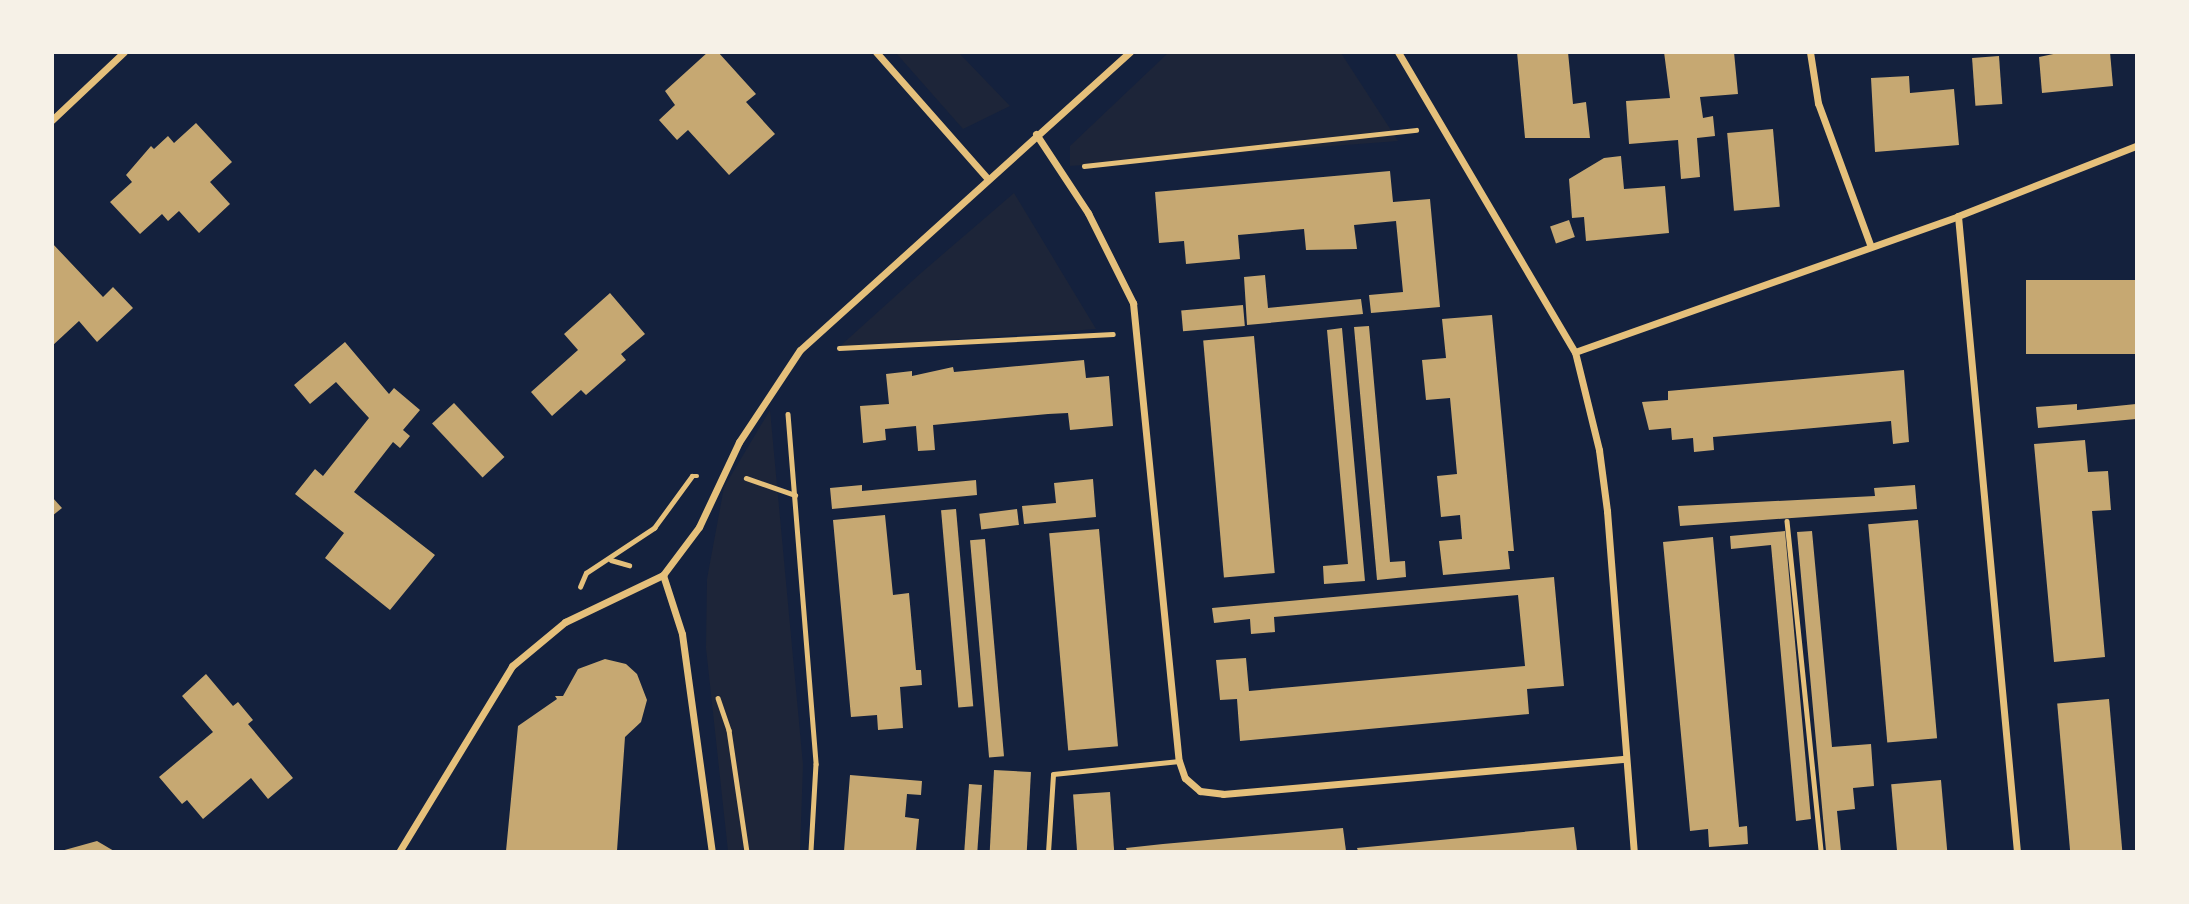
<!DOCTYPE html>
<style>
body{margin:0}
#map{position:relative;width:2189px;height:904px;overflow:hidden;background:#14213d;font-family:"Zilla Slab",serif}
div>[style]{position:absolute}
.green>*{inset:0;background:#1d2539}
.building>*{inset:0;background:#c6a872;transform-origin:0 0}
.path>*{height:4.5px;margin:-2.25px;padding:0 2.25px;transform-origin:2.25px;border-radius:2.25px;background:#e5c07b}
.service>*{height:5px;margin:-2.5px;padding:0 2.5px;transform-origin:2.5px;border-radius:2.5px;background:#e5c07b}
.minor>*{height:7px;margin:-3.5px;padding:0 3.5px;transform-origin:3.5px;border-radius:3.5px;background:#e5c07b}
span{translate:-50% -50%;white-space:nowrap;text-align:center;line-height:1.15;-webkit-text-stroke:6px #f6f1e7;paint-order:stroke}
.frame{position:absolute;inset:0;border:54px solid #f6f1e7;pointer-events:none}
</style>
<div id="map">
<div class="green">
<i style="clip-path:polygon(896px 53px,959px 53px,1010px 106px,963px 129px)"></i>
<i style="clip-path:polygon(1168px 53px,1341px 53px,1398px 141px,1070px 166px,1070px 146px)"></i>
<i style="clip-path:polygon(1014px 193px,1096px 329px,838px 348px,921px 273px)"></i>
<i style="clip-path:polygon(770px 410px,803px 765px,800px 851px,728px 851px,706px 648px,707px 579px,724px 487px)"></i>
</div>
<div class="building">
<i style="clip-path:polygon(708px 52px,718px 52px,756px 94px,746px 102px,775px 134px,729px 175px,688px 130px,677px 140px,659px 120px,675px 105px,665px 91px)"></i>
<i style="clip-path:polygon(1517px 52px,1568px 52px,1573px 104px,1586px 102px,1590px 138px,1525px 138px)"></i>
<i style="clip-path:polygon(1664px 52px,1734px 52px,1738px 94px,1700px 97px,1703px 118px,1713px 116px,1715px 136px,1697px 138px,1700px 177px,1681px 179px,1678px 140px,1629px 144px,1626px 101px,1670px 98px)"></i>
<i style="clip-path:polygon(2063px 52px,2110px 52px,2113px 86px,2042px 93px,2039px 57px)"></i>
<i style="left:1999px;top:56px;width:48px;height:27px;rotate:86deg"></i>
<i style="clip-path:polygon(1909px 76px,1910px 93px,1954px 89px,1959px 145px,1875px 152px,1871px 78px)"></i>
<i style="clip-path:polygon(196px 123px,232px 162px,210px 182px,230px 204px,199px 233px,179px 211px,168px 221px,162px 214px,140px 234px,110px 202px,132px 182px,126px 175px,151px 146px,154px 149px,168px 136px,174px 143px)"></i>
<i style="left:1773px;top:129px;width:78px;height:46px;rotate:85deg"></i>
<i style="clip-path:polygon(1621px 156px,1624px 189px,1665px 186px,1669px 233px,1586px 241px,1584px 217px,1572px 218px,1569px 179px,1604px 158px)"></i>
<i style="clip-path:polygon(1390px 171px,1393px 202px,1430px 199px,1440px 307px,1371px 313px,1369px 295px,1403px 292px,1396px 221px,1354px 225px,1357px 249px,1306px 250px,1304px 229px,1238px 235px,1240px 259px,1186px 264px,1184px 241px,1159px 243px,1155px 192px)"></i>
<i style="left:1569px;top:220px;width:18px;height:20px;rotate:71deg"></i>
<i style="clip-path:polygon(52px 243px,103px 297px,113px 287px,133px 308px,97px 342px,79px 321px,52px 346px)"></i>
<i style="clip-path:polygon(1265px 275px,1268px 308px,1361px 299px,1363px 314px,1247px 325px,1244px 277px)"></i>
<i style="left:2136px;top:280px;width:74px;height:110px;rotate:90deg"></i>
<i style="clip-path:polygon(610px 293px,645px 334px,621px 354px,626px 360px,586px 395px,581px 390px,552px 416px,531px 392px,578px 350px,564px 334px)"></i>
<i style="left:1243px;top:305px;width:21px;height:62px;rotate:85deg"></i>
<i style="clip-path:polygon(1492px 315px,1514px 551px,1508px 551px,1510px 569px,1443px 575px,1439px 541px,1462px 539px,1460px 515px,1441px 517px,1437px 476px,1457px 474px,1450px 398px,1426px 400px,1422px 360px,1446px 358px,1442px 319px)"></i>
<i style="clip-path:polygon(1369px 326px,1390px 562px,1405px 561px,1406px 577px,1377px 580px,1354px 327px)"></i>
<i style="clip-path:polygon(1342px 328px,1365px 581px,1324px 584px,1323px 566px,1348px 564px,1327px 330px)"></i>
<i style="left:1254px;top:336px;width:238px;height:51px;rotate:85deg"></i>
<i style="clip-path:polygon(345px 342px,389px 394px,394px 388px,420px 410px,403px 430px,410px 436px,400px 448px,393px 442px,354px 492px,435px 555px,390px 610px,325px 558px,344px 533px,295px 494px,315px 469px,323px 476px,369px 418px,336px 382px,310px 404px,294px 385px)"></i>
<i style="clip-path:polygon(1084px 360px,1086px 378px,1109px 376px,1113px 426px,1070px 430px,1068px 413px,1048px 414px,933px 425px,935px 450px,918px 451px,916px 426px,885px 429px,886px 440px,863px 443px,860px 406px,889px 404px,886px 374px,912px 371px,912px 376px,953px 367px,954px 372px)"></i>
<i style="clip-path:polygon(1904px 370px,1909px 442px,1893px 444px,1891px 421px,1713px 437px,1714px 450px,1694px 452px,1693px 438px,1672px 440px,1671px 428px,1649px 430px,1642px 402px,1668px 400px,1668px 391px)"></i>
<i style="left:454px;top:403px;width:74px;height:30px;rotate:47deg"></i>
<i style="clip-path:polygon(2077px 404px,2077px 410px,2136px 404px,2136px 419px,2038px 428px,2036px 407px)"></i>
<i style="clip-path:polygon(2085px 440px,2088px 472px,2108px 471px,2111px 510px,2092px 511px,2105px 657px,2054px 662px,2034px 444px)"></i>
<i style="clip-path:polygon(1093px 479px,1096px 517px,1024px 524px,1022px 506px,1056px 503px,1054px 483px)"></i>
<i style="clip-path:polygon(976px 480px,977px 495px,832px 509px,830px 488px,862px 485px,862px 491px)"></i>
<i style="clip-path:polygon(1915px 485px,1917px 509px,1680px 526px,1678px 506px,1875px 496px,1874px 488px)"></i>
<i style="clip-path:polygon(52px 497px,62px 508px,52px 516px)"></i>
<i style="left:956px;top:509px;width:198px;height:15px;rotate:85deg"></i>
<i style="left:1017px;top:509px;width:16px;height:38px;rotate:83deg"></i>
<i style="clip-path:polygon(885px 515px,893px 595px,909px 593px,916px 670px,921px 670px,922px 685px,900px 687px,903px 728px,878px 730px,877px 715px,851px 717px,833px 520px)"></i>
<i style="left:1918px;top:520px;width:219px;height:50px;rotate:85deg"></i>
<i style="left:1099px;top:529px;width:218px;height:50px;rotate:85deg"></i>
<i style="clip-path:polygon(1785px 531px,1811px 819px,1796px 821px,1771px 545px,1731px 549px,1730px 536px)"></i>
<i style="clip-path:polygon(1812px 531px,1832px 747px,1871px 744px,1874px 786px,1853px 788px,1855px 809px,1837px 811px,1841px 851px,1826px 851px,1810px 676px,1797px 532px)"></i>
<i style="clip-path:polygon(1713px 537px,1739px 827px,1747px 826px,1748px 844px,1709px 847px,1708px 829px,1690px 831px,1663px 542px)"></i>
<i style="left:985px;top:539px;width:218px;height:15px;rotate:85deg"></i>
<i style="clip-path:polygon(1554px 577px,1564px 686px,1527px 689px,1529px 714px,1240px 741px,1237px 699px,1220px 700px,1216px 660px,1246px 658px,1249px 691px,1525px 666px,1518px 595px,1274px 617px,1275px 632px,1251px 634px,1250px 619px,1214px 623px,1212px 608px)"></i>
<i style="clip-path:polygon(605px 659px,626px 664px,637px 674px,647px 700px,641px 722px,625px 737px,617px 851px,506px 851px,518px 726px,557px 699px,555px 696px,563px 696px,578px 669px)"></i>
<i style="clip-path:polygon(206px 674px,233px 706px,238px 702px,253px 720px,248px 724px,293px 778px,268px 799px,251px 778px,203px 819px,187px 800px,182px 804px,159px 777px,213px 732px,182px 696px)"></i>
<i style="left:2109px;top:699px;width:153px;height:52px;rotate:85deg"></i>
<i style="left:994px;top:770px;width:37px;height:81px;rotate:3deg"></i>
<i style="clip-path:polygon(850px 775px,922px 781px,921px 795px,907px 794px,905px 817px,919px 819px,916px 851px,844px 851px)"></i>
<i style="left:1941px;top:780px;width:71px;height:50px;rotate:85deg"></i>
<i style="left:969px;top:784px;width:13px;height:67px;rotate:4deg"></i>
<i style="left:1110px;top:792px;width:59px;height:37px;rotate:86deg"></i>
<i style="clip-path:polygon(1574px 827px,1577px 851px,1358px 851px,1357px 848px)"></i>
<i style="clip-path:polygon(1343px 828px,1346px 851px,1127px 851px,1126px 848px,1163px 844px)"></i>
<i style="clip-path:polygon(97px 841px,114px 851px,61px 851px)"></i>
</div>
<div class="path">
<i style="left:1084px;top:166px;width:334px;rotate:-6.2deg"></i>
<i style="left:839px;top:348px;width:274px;rotate:-2.9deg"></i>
<i style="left:788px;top:414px;width:351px;rotate:85.4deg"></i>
<i style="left:816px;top:764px;width:88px;rotate:93.3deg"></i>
<i style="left:746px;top:478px;width:52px;rotate:19.1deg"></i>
<i style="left:1787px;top:521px;width:333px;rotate:84.1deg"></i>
<i style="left:611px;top:560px;width:19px;rotate:16deg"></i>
<i style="left:580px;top:587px;width:15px;rotate:-67deg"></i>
<i style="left:586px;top:573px;width:82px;rotate:-33.5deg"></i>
<i style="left:654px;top:528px;width:64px;rotate:-53.8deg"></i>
<i style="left:692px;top:476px;width:5px"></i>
<i style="left:718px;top:698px;width:34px;rotate:71deg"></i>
<i style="left:729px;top:730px;width:123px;rotate:81.6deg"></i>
</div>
<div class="service">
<i style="left:1048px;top:852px;width:78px;rotate:-86.3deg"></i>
<i style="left:1053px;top:774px;width:127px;rotate:-5.9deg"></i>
</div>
<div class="minor">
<i style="left:876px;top:52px;width:168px;rotate:48.6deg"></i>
<i style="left:1398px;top:52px;width:348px;rotate:59.5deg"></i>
<i style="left:1575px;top:352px;width:101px;rotate:76.2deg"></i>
<i style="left:1599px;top:450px;width:62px;rotate:82.5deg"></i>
<i style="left:1607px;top:511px;width:342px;rotate:85.5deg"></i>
<i style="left:1810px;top:52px;width:52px;rotate:81.1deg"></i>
<i style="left:1818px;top:103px;width:153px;rotate:69.8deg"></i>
<i style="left:52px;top:120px;width:99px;rotate:-43.4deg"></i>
<i style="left:1036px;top:134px;width:95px;rotate:56.6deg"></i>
<i style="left:1088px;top:213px;width:101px;rotate:63.4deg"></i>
<i style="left:1133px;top:303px;width:460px;rotate:84.3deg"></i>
<i style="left:1179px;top:761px;width:18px;rotate:71deg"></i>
<i style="left:1185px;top:778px;width:20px;rotate:41deg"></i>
<i style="left:1200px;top:791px;width:23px;rotate:7deg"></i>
<i style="left:1223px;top:794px;width:404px;rotate:-5deg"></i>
<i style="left:1958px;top:216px;width:639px;rotate:84.7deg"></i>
<i style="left:1575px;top:352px;width:406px;rotate:-19.5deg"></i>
<i style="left:1958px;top:216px;width:191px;rotate:-21.5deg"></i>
<i style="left:663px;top:575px;width:62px;rotate:72.1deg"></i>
<i style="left:682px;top:634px;width:220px;rotate:82.2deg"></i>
<i style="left:399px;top:852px;width:218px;rotate:-58.7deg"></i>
<i style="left:512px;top:666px;width:69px;rotate:-39.7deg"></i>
<i style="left:565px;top:622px;width:109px;rotate:-25.6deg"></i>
<i style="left:663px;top:575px;width:60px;rotate:-53.1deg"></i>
<i style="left:699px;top:527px;width:94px;rotate:-64.8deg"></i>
<i style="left:739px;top:442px;width:110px;rotate:-56.5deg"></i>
<i style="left:800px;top:350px;width:445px;rotate:-42.1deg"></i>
</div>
<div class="frame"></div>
</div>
